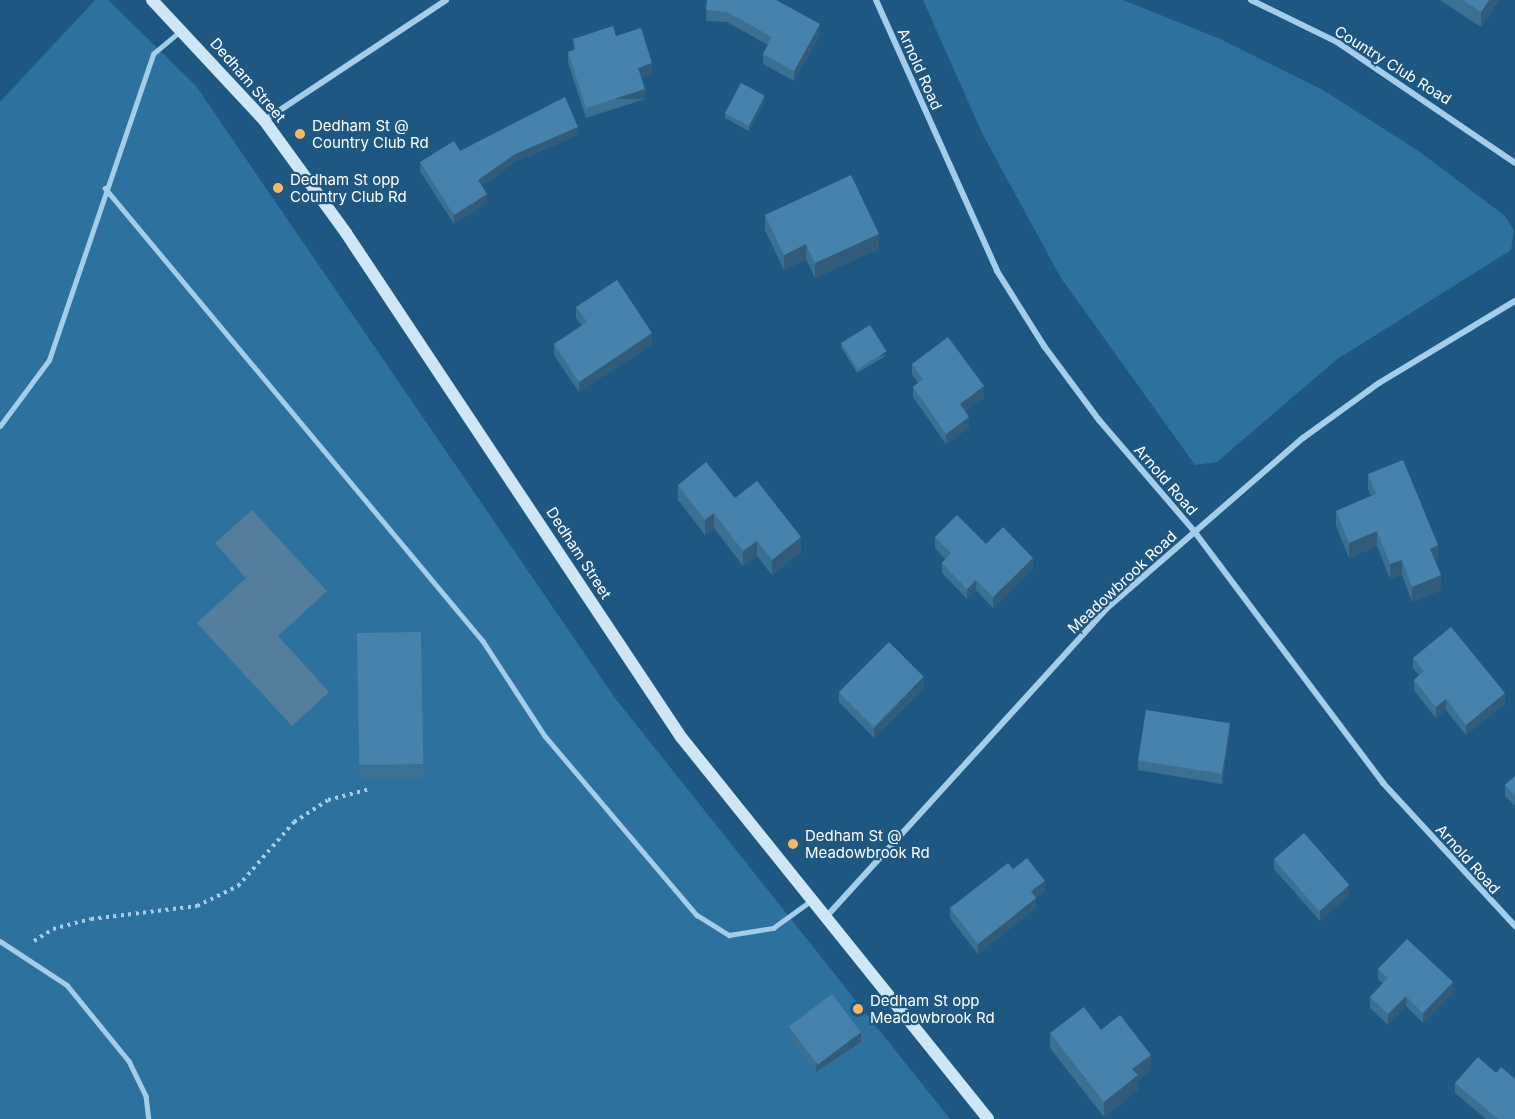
<!DOCTYPE html>
<style>
body{margin:0}
#map{position:relative;width:1515px;height:1119px;overflow:hidden;background:#1e5882;font-family:Inter,sans-serif}
div>[style]{position:absolute}
.green>*{inset:0;background:#2d719f}
.water>*{inset:0;background:#547e9c}
.path>*{height:4px;margin-top:-2px;transform-origin:0;background:repeating-linear-gradient(90deg,#a4cde9 0 3px,transparent 0 7.5px)}
.lane>*{height:4.5px;margin:-2.25px;padding:0 2.25px;transform-origin:2.25px;border-radius:2.25px;background:#a4cde9}
.street>*{height:6px;margin:-3px;padding:0 3px;transform-origin:3px;border-radius:3px;background:#a4cde9}
.secondary>*{height:12px;margin:-6px;padding:0 6px;transform-origin:6px;border-radius:6px;background:#cfe6f7}
.wall>*{inset:0;background:#3c7093;transform-origin:0 0}
.shaded-wall>*{inset:0;background:#315b78;transform-origin:0 0}
.building>*{inset:0;background:#4682ab;transform-origin:0 0}
.dots>*{width:16px;height:16px;translate:-50% -50%;box-sizing:border-box;border:3px solid #1e5882;border-radius:50%}
span{translate:-50% -50%;white-space:nowrap;text-align:center;line-height:1.15;-webkit-text-stroke:4.5px #1e5882;paint-order:stroke}
.street-label{font-size:15px;color:#fff}
.poi-label{font-size:15px;color:#fff}
.left{translate:0 -50%;text-align:left}
</style>
<div id="map">
<div class="green">
<i style="clip-path:polygon(95px 0,108px 0,196px 86px,615px 698px,950px 1119px,0 1119px,0 102px)"></i>
<i style="clip-path:polygon(923px 0,1123px 0,1220px 39px,1323px 90px,1420px 152px,1505px 216px,1514px 231px,1511px 250px,1336px 360px,1217px 462px,1195px 465px,1061px 278px,983px 135px)"></i>
</div>
<div class="water">
<i style="clip-path:polygon(252px 510px,327px 591px,278px 636px,329px 692px,292px 726px,197px 623px,246px 578px,215px 543px)"></i>
</div>
<div class="path">
<i style="left:34px;top:941px;width:22px;rotate:-32deg"></i>
<i style="left:53px;top:929px;width:39px;rotate:-15deg"></i>
<i style="left:91px;top:919px;width:107px;rotate:-7deg"></i>
<i style="left:197px;top:906px;width:46px;rotate:-26deg"></i>
<i style="left:238px;top:886px;width:85px;rotate:-48.8deg"></i>
<i style="left:294px;top:822px;width:40px;rotate:-32.9deg"></i>
<i style="left:328px;top:800px;width:43px;rotate:-14.7deg"></i>
</div>
<div class="lane">
<i style="left:105px;top:188px;width:590px;rotate:50.16deg"></i>
<i style="left:483px;top:641px;width:113px;rotate:56.9deg"></i>
<i style="left:545px;top:736px;width:235px;rotate:49.7deg"></i>
<i style="left:697px;top:915px;width:38px;rotate:32deg"></i>
<i style="left:729px;top:935px;width:45px;rotate:-9deg"></i>
<i style="left:773px;top:928px;width:48px;rotate:-35.7deg"></i>
<i style="left:0;top:426px;width:82px;rotate:-53.4deg"></i>
<i style="left:49px;top:360px;width:323px;rotate:-71.2deg"></i>
<i style="left:153px;top:54px;width:35px;rotate:-40deg"></i>
<i style="left:0;top:941px;width:80px;rotate:33.3deg"></i>
<i style="left:67px;top:985px;width:98px;rotate:50.8deg"></i>
<i style="left:129px;top:1061px;width:39px;rotate:64deg"></i>
<i style="left:146px;top:1096px;width:23px;rotate:83deg"></i>
</div>
<div class="street">
<i style="left:876px;top:0;width:297px;rotate:65.9deg"></i>
<i style="left:997px;top:271px;width:89px;rotate:57.9deg"></i>
<i style="left:1044px;top:346px;width:92px;rotate:53.4deg"></i>
<i style="left:1099px;top:420px;width:146px;rotate:49.4deg"></i>
<i style="left:1194px;top:531px;width:315px;rotate:53.1deg"></i>
<i style="left:1383px;top:783px;width:195px;rotate:47.3deg"></i>
<i style="left:1251px;top:0;width:96px;rotate:26deg"></i>
<i style="left:1337px;top:42px;width:215px;rotate:34.2deg"></i>
<i style="left:265px;top:120px;width:217px;rotate:-33.5deg"></i>
<i style="left:826px;top:917px;width:416px;rotate:-47.7deg"></i>
<i style="left:1106px;top:609px;width:261px;rotate:-41deg"></i>
<i style="left:1303px;top:438px;width:94px;rotate:-35.9deg"></i>
<i style="left:1379px;top:383px;width:159px;rotate:-31.1deg"></i>
</div>
<div class="secondary">
<i style="left:152px;top:0;width:164px;rotate:47deg"></i>
<i style="left:264px;top:120px;width:140px;rotate:54deg"></i>
<i style="left:346px;top:233px;width:605px;rotate:56.39deg"></i>
<i style="left:681px;top:737px;width:490px;rotate:51.2deg"></i>
</div>
<div class="wall">
<i style="clip-path:polygon(707px 0,820px 34px,794px 81px,763px 64px,763px 54px,768px 45px,727px 22px,706px 21px)"></i>
<i style="clip-path:polygon(1440px 0,1499px 0,1481px 27px)"></i>
<i style="clip-path:polygon(616px 36px,652px 74px,641px 77px,645px 99px,586px 118px,568px 63px,568px 52px,574px 50px,573px 39px)"></i>
<i style="clip-path:polygon(765px 101px,749px 131px,725px 118px,725px 113px)"></i>
<i style="clip-path:polygon(578px 135px,515px 162px,482px 186px,487px 203px,454px 224px,420px 171px,420px 162px,460px 151px)"></i>
<i style="clip-path:polygon(765px 215px,879px 249px,815px 278px,806px 259px,784px 270px,765px 230px)"></i>
<i style="clip-path:polygon(576px 307px,652px 344px,579px 392px,554px 355px,554px 344px,582px 326px,576px 318px)"></i>
<i style="clip-path:polygon(841px 342px,886px 356px,857px 373px,841px 347px)"></i>
<i style="clip-path:polygon(912px 364px,984px 397px,965px 411px,969px 428px,946px 444px,913px 397px,913px 387px,918px 383px,912px 374px)"></i>
<i style="clip-path:polygon(1368px 474px,1438px 560px,1435px 561px,1441px 590px,1412px 602px,1402px 575px,1390px 579px,1377px 546px,1349px 558px,1336px 526px,1336px 511px,1371px 496px,1368px 489px)"></i>
<i style="clip-path:polygon(678px 485px,735px 498px,801px 552px,772px 575px,757px 556px,743px 566px,714px 528px,705px 535px,678px 500px)"></i>
<i style="clip-path:polygon(935px 537px,986px 544px,1033px 568px,993px 608px,976px 590px,967px 599px,942px 573px,942px 563px,945px 559px,935px 548px)"></i>
<i style="left:421px;top:632px;width:147px;height:64px;rotate:89deg"></i>
<i style="clip-path:polygon(1413px 658px,1505px 704px,1466px 735px,1446px 710px,1436px 718px,1414px 690px,1414px 680px,1419px 675px,1413px 668px)"></i>
<i style="clip-path:polygon(924px 688px,874px 738px,839px 702px,839px 692px)"></i>
<i style="clip-path:polygon(1230px 734px,1222px 784px,1138px 770px,1138px 760px)"></i>
<i style="clip-path:polygon(1515px 776px,1515px 806px,1505px 796px,1505px 785px)"></i>
<i style="clip-path:polygon(1274px 859px,1349px 895px,1320px 921px,1274px 869px)"></i>
<i style="clip-path:polygon(1013px 869px,1045px 891px,1036px 898px,1036px 908px,978px 954px,950px 918px,950px 908px)"></i>
<i style="clip-path:polygon(1378px 969px,1453px 993px,1423px 1023px,1406px 1006px,1388px 1025px,1370px 1008px,1370px 997px,1383px 984px,1378px 979px)"></i>
<i style="clip-path:polygon(790px 1028px,861px 1042px,816px 1072px,790px 1038px)"></i>
<i style="clip-path:polygon(1101px 1030px,1151px 1070px,1138px 1080px,1138px 1090px,1104px 1117px,1050px 1048px,1050px 1033px)"></i>
<i style="clip-path:polygon(1496px 1073px,1515px 1119px,1486px 1119px,1455px 1093px,1455px 1083px)"></i>
</div>
<div class="shaded-wall">
<i style="clip-path:polygon(1489px 0,1499px 0,1481px 27px,1481px 12px)"></i>
<i style="clip-path:polygon(820px 24px,820px 34px,794px 81px,794px 71px)"></i>
<i style="clip-path:polygon(652px 63px,652px 74px,638px 78px,638px 68px)"></i>
<i style="left:645px;top:89px;width:10px;height:62px;rotate:90deg"></i>
<i style="clip-path:polygon(765px 96px,765px 101px,749px 131px,749px 126px)"></i>
<i style="clip-path:polygon(578px 127px,578px 135px,515px 162px,478px 189px,478px 180px,515px 154px)"></i>
<i style="clip-path:polygon(487px 194px,487px 203px,454px 224px,454px 215px)"></i>
<i style="clip-path:polygon(879px 234px,879px 249px,815px 278px,815px 263px)"></i>
<i style="clip-path:polygon(806px 244px,806px 259px,784px 270px,784px 255px)"></i>
<i style="clip-path:polygon(652px 333px,652px 344px,579px 392px,579px 382px)"></i>
<i style="left:886px;top:351px;width:5px;height:34px;rotate:90deg"></i>
<i style="clip-path:polygon(984px 386px,984px 397px,960px 414px,960px 404px)"></i>
<i style="clip-path:polygon(969px 417px,969px 428px,946px 444px,946px 434px)"></i>
<i style="clip-path:polygon(714px 513px,714px 528px,705px 535px,705px 520px)"></i>
<i style="clip-path:polygon(1377px 531px,1377px 546px,1349px 558px,1349px 543px)"></i>
<i style="clip-path:polygon(801px 537px,801px 552px,772px 575px,772px 560px)"></i>
<i style="clip-path:polygon(757px 541px,757px 556px,743px 566px,743px 551px)"></i>
<i style="clip-path:polygon(1438px 545px,1438px 560px,1430px 564px,1430px 549px)"></i>
<i style="clip-path:polygon(1033px 558px,1033px 568px,993px 608px,993px 597px)"></i>
<i style="clip-path:polygon(1402px 560px,1402px 575px,1390px 579px,1390px 564px)"></i>
<i style="clip-path:polygon(1441px 575px,1441px 590px,1412px 602px,1412px 587px)"></i>
<i style="clip-path:polygon(976px 580px,976px 590px,967px 599px,967px 589px)"></i>
<i style="clip-path:polygon(924px 677px,924px 688px,874px 738px,874px 728px)"></i>
<i style="clip-path:polygon(1505px 693px,1505px 704px,1466px 735px,1466px 725px)"></i>
<i style="clip-path:polygon(1446px 699px,1446px 710px,1436px 718px,1436px 707px)"></i>
<i style="clip-path:polygon(1230px 724px,1230px 734px,1222px 784px,1222px 773px)"></i>
<i style="clip-path:polygon(1045px 881px,1045px 891px,1031px 902px,1031px 891px)"></i>
<i style="clip-path:polygon(1349px 885px,1349px 895px,1320px 921px,1320px 911px)"></i>
<i style="clip-path:polygon(1036px 898px,1036px 908px,978px 954px,978px 944px)"></i>
<i style="clip-path:polygon(1453px 982px,1453px 993px,1423px 1023px,1423px 1013px)"></i>
<i style="clip-path:polygon(1406px 996px,1406px 1006px,1388px 1025px,1388px 1014px)"></i>
<i style="clip-path:polygon(861px 1032px,861px 1042px,816px 1072px,816px 1062px)"></i>
<i style="clip-path:polygon(1151px 1055px,1151px 1070px,1138px 1080px,1138px 1090px,1104px 1117px,1104px 1102px,1132px 1069px)"></i>
</div>
<div class="building">
<i style="clip-path:polygon(707px 0,776px 0,820px 24px,794px 71px,763px 54px,772px 37px,727px 12px,706px 10px)"></i>
<i style="clip-path:polygon(1463px 0,1489px 0,1481px 12px)"></i>
<i style="clip-path:polygon(613px 26px,616px 36px,641px 28px,652px 63px,638px 68px,645px 89px,586px 108px,568px 52px,576px 49px,573px 39px)"></i>
<i style="left:741px;top:83px;width:27px;height:34px;rotate:28deg"></i>
<i style="clip-path:polygon(565px 97px,578px 127px,515px 154px,478px 180px,487px 194px,454px 215px,420px 162px,454px 141px,460px 151px)"></i>
<i style="clip-path:polygon(851px 175px,879px 234px,815px 263px,806px 244px,784px 255px,765px 215px)"></i>
<i style="clip-path:polygon(617px 280px,652px 333px,579px 382px,554px 344px,587px 322px,576px 307px)"></i>
<i style="left:870px;top:325px;width:31px;height:34px;rotate:58deg"></i>
<i style="clip-path:polygon(948px 337px,984px 386px,960px 404px,969px 417px,946px 434px,913px 387px,923px 379px,912px 364px)"></i>
<i style="clip-path:polygon(1403px 460px,1438px 545px,1430px 549px,1441px 575px,1412px 587px,1402px 560px,1390px 564px,1377px 531px,1349px 543px,1336px 511px,1376px 494px,1368px 474px)"></i>
<i style="clip-path:polygon(706px 462px,735px 498px,757px 481px,801px 537px,772px 560px,757px 541px,743px 551px,714px 513px,705px 520px,678px 485px)"></i>
<i style="clip-path:polygon(957px 515px,986px 544px,1003px 527px,1033px 558px,993px 597px,976px 580px,967px 589px,942px 563px,951px 553px,935px 537px)"></i>
<i style="clip-path:polygon(1451px 627px,1505px 693px,1466px 725px,1446px 699px,1436px 707px,1414px 680px,1424px 671px,1413px 658px)"></i>
<i style="left:421px;top:632px;width:132px;height:64px;rotate:89deg"></i>
<i style="left:889px;top:642px;width:49px;height:71px;rotate:45deg"></i>
<i style="left:1146px;top:710px;width:85px;height:51px;rotate:9deg"></i>
<i style="clip-path:polygon(1515px 776px,1515px 796px,1505px 785px)"></i>
<i style="left:1304px;top:833px;width:69px;height:40px;rotate:49deg"></i>
<i style="clip-path:polygon(1027px 858px,1045px 881px,1031px 891px,1036px 898px,978px 944px,950px 908px,1008px 863px,1013px 869px)"></i>
<i style="clip-path:polygon(1407px 939px,1453px 982px,1423px 1013px,1406px 996px,1388px 1014px,1370px 997px,1388px 978px,1378px 969px)"></i>
<i style="left:832px;top:994px;width:48px;height:54px;rotate:53deg"></i>
<i style="clip-path:polygon(1084px 1007px,1101px 1030px,1120px 1015px,1151px 1055px,1132px 1069px,1138px 1075px,1104px 1102px,1050px 1033px)"></i>
<i style="clip-path:polygon(1478px 1057px,1496px 1073px,1501px 1067px,1515px 1079px,1515px 1119px,1498px 1119px,1455px 1083px)"></i>
</div>
<div class="dots">
<i style="left:300px;top:134px;background:#f8b863"></i>
<i style="left:278px;top:188px;background:#f8b863"></i>
<i style="left:793px;top:844px;background:#f8b863"></i>
<i style="left:858px;top:1009px;background:#f8b863"></i>
</div>
<div class="street-label">
<span style="left:1393px;top:65px;rotate:32deg">Country Club Road</span>
<span style="left:920px;top:69px;rotate:66deg">Arnold Road</span>
<span style="left:248px;top:80px;rotate:49deg">Dedham Street</span>
<span style="left:1166px;top:480px;rotate:49deg">Arnold Road</span>
<span style="left:579px;top:553px;rotate:57deg">Dedham Street</span>
<span style="left:1122px;top:582px;rotate:-43deg">Meadowbrook Road</span>
<span style="left:1468px;top:859px;rotate:48deg">Arnold Road</span>
</div>
<div class="poi-label">
<span class="left" style="left:312px;top:134px">Dedham St @<br>Country Club Rd</span>
<span class="left" style="left:290px;top:188px">Dedham St opp<br>Country Club Rd</span>
<span class="left" style="left:805px;top:844px">Dedham St @<br>Meadowbrook Rd</span>
<span class="left" style="left:870px;top:1009px">Dedham St opp<br>Meadowbrook Rd</span>
</div>
</div>
